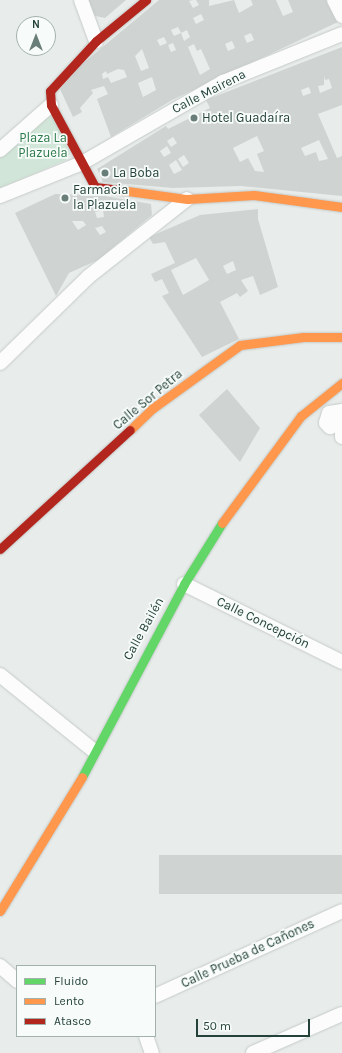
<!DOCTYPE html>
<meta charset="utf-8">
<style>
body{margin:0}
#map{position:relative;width:342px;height:1053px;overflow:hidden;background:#e8edeb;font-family:Karla,sans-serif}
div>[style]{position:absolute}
.green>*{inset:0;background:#d1e6d8}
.building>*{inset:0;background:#cfd4d2;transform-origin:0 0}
.roads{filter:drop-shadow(0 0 1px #c5cac8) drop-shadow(0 0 1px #c5cac8)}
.street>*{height:14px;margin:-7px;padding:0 7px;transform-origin:7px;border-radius:7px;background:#fcfcfc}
.fast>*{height:9px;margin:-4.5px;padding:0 4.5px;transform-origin:4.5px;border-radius:4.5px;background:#63d668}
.slow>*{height:9px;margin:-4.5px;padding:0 4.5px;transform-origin:4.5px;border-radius:4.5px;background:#ff974d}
.jam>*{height:9px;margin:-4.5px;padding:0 4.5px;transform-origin:4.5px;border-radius:4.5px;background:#b3261e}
.dots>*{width:11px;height:11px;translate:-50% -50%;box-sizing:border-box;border:2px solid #f7fbf9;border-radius:50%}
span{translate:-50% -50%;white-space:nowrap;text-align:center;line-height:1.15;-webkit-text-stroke:3.5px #f7fbf9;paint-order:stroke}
.street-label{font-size:13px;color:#24423a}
.poi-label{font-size:13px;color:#24423a}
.left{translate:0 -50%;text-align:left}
.park-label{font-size:13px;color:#2d7a4b}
.legend{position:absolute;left:16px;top:965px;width:140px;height:72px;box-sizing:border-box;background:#f7fbf9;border:1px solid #a3b1ad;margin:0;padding:5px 7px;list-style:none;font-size:12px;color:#24423a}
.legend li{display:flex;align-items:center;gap:8px;height:20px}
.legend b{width:20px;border:1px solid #a3b1ad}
.north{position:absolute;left:16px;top:16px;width:40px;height:40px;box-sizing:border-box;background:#f7fbf9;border:1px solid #a3b1ad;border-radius:50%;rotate:0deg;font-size:11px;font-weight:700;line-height:16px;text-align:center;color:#24423a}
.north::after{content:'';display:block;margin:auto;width:14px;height:18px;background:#697e78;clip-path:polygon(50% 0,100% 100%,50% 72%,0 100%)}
.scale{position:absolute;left:196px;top:1019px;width:114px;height:18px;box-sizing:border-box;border:2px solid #24423a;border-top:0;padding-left:5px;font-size:12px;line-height:14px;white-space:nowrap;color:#24423a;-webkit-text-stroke:3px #f7fbf9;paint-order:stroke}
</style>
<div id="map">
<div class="green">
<i style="clip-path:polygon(45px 116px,54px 117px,70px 154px,66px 160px,0 188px,0 156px)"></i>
</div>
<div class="building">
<i style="clip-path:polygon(85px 0,126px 0,105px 18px,91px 15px)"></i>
<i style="clip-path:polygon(evenodd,159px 0,193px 0,189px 1px,193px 8px,199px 5px,196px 0,209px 0,209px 6px,234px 0,239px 13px,253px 5px,251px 0,276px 0,283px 16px,293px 12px,288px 0,328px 0,338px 22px,172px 100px,111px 137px,97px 99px,108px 94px,104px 86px,91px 90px,93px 93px,80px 108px,82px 112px,73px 117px,60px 89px,81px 65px,159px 0,201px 14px,204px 20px,196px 24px,193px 18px,201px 14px,159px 0,178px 27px,181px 33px,187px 30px,190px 37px,184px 41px,181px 33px,174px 36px,171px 30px,178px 27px,159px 0,251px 33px,254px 40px,247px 43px,244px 36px,251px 33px,159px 0,164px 37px,167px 43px,160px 46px,157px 40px,164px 37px,159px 0,232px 41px,235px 48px,228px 51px,225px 44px,232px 41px,159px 0,173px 43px,176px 50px,171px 52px,168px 45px,173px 43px,159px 0,194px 44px,197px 51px,201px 49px,210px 69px,200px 75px,188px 47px,194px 44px,159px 0,142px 49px,149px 68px,141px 71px,135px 56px,142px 49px,159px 0,118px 69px,124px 70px,127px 77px,111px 83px,108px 77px,103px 79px,102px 74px,106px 71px,107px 74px,118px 69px,159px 0,152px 77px,156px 90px,143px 97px,138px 83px,152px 77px)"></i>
<i style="clip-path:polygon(evenodd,342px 47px,342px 105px,318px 114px,337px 158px,342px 156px,342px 196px,241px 186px,173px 188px,103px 182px,97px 169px,166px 126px,168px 129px,210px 108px,206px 100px,342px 47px,324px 76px,325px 80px,329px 79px,332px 88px,320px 93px,318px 86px,324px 85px,324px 76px,342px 47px,309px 87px,311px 93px,303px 96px,301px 90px,309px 87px,342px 47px,257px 136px,264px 151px,257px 154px,264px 172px,255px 171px,248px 158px,240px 162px,233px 148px,257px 136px,342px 47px,173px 137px,177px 143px,171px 147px,167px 141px,173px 137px,342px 47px,319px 140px,328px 159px,319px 161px,316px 152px,305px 156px,301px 148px,319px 140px,342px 47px,167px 146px,171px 153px,164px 157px,160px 151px,167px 146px,342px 47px,184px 155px,189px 163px,183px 167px,178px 159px,184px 155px,342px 47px,176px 160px,182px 170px,174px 174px,169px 165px,176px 160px)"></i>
<i style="clip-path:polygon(evenodd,55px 194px,99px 195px,151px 204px,152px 215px,98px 260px,69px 273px,56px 296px,15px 213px,55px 194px,103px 210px,104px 217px,97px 218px,95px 212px,103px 210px,55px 194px,72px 221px,83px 221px,86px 225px,78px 230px,72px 221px,55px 194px,102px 226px,106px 232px,100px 235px,95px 228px,102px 226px)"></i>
<i style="clip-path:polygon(evenodd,258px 209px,258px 219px,278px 287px,260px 295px,253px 276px,241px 280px,248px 291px,240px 297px,237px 293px,220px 302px,239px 339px,202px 357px,162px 296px,169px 293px,162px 279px,155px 282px,151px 274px,175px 263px,165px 242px,153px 244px,149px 237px,200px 215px,258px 209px,196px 258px,209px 280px,183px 295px,171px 270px,196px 258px,258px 209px,233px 261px,236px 270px,227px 274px,223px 266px,233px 261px)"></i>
<i style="clip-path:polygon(227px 389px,260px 428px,240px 462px,199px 415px)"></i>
<i style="left:342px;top:855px;width:39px;height:183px;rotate:90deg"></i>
</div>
<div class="roads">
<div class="street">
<i style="left:81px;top:0;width:44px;rotate:69.9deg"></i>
<i style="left:334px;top:0;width:18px;rotate:63deg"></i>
<i style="left:0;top:150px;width:68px;rotate:-41.4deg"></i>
<i style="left:0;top:196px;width:88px;rotate:-21.9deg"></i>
<i style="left:82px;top:163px;width:163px;rotate:-29.9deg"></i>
<i style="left:223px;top:82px;width:128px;rotate:-22deg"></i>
<i style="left:0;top:363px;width:123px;rotate:-44.3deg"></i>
<i style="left:88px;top:277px;width:126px;rotate:-38.2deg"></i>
<i style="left:342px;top:411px;width:13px;rotate:171deg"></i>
<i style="left:329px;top:413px;width:10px;rotate:107deg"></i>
<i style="left:326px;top:423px;width:6px;rotate:45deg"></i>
<i style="left:330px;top:427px;width:15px;rotate:-37deg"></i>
<i style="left:342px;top:430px;width:7px;rotate:90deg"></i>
<i style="left:184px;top:584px;width:176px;rotate:26.3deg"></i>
<i style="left:0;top:675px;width:119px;rotate:38.9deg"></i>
<i style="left:0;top:966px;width:23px;rotate:41deg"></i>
<i style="left:155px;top:996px;width:205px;rotate:-24.4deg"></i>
<i style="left:146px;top:1036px;width:18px;rotate:71deg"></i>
<i style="left:253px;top:1053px;width:97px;rotate:-23.7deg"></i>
</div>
<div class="fast">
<i style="left:82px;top:777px;width:218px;rotate:-62.1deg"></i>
<i style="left:184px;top:584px;width:72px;rotate:-58.1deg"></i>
</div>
<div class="slow">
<i style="left:120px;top:190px;width:68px;rotate:7.7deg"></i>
<i style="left:187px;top:199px;width:67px;rotate:-3.4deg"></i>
<i style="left:254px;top:195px;width:89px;rotate:7.8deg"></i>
<i style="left:130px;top:430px;width:32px;rotate:-44deg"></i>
<i style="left:153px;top:408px;width:107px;rotate:-35.9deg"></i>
<i style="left:240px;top:345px;width:64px;rotate:-7.2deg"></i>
<i style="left:303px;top:337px;width:39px"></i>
<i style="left:222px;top:523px;width:133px;rotate:-53.6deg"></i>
<i style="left:301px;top:416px;width:53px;rotate:-38.8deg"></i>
<i style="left:0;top:911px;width:157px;rotate:-58.5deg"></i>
</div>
<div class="jam">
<i style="left:120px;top:190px;width:25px;rotate:-173deg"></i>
<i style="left:95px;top:187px;width:93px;rotate:-118.2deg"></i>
<i style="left:51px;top:105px;width:14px;rotate:-94deg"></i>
<i style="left:50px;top:91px;width:68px;rotate:-47.4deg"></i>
<i style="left:96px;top:41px;width:65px;rotate:-39.4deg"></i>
<i style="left:0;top:549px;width:176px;rotate:-42.5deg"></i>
</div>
</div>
<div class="dots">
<i style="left:194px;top:118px;background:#697e78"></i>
<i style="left:105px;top:173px;background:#697e78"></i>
<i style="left:65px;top:198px;background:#697e78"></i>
</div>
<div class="street-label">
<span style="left:209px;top:92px;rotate:-27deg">Calle Mairena</span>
<span style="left:148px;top:400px;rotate:-40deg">Calle Sor Petra</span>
<span style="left:263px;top:623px;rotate:26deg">Calle Concepción</span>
<span style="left:144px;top:629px;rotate:-61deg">Calle Bailén</span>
<span style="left:248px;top:954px;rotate:-25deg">Calle Prueba de Cañones</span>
</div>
<div class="poi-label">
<span class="left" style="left:202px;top:118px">Hotel Guadaíra</span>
<span class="left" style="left:113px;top:173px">La Boba</span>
<span class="left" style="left:73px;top:198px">Farmacia<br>la Plazuela</span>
</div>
<div class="park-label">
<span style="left:43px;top:146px">Plaza La<br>Plazuela</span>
</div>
<ul class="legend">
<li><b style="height:5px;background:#63d668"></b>Fluido</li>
<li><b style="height:5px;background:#ff974d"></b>Lento</li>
<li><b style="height:5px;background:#b3261e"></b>Atasco</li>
</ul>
<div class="north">N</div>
<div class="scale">50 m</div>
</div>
